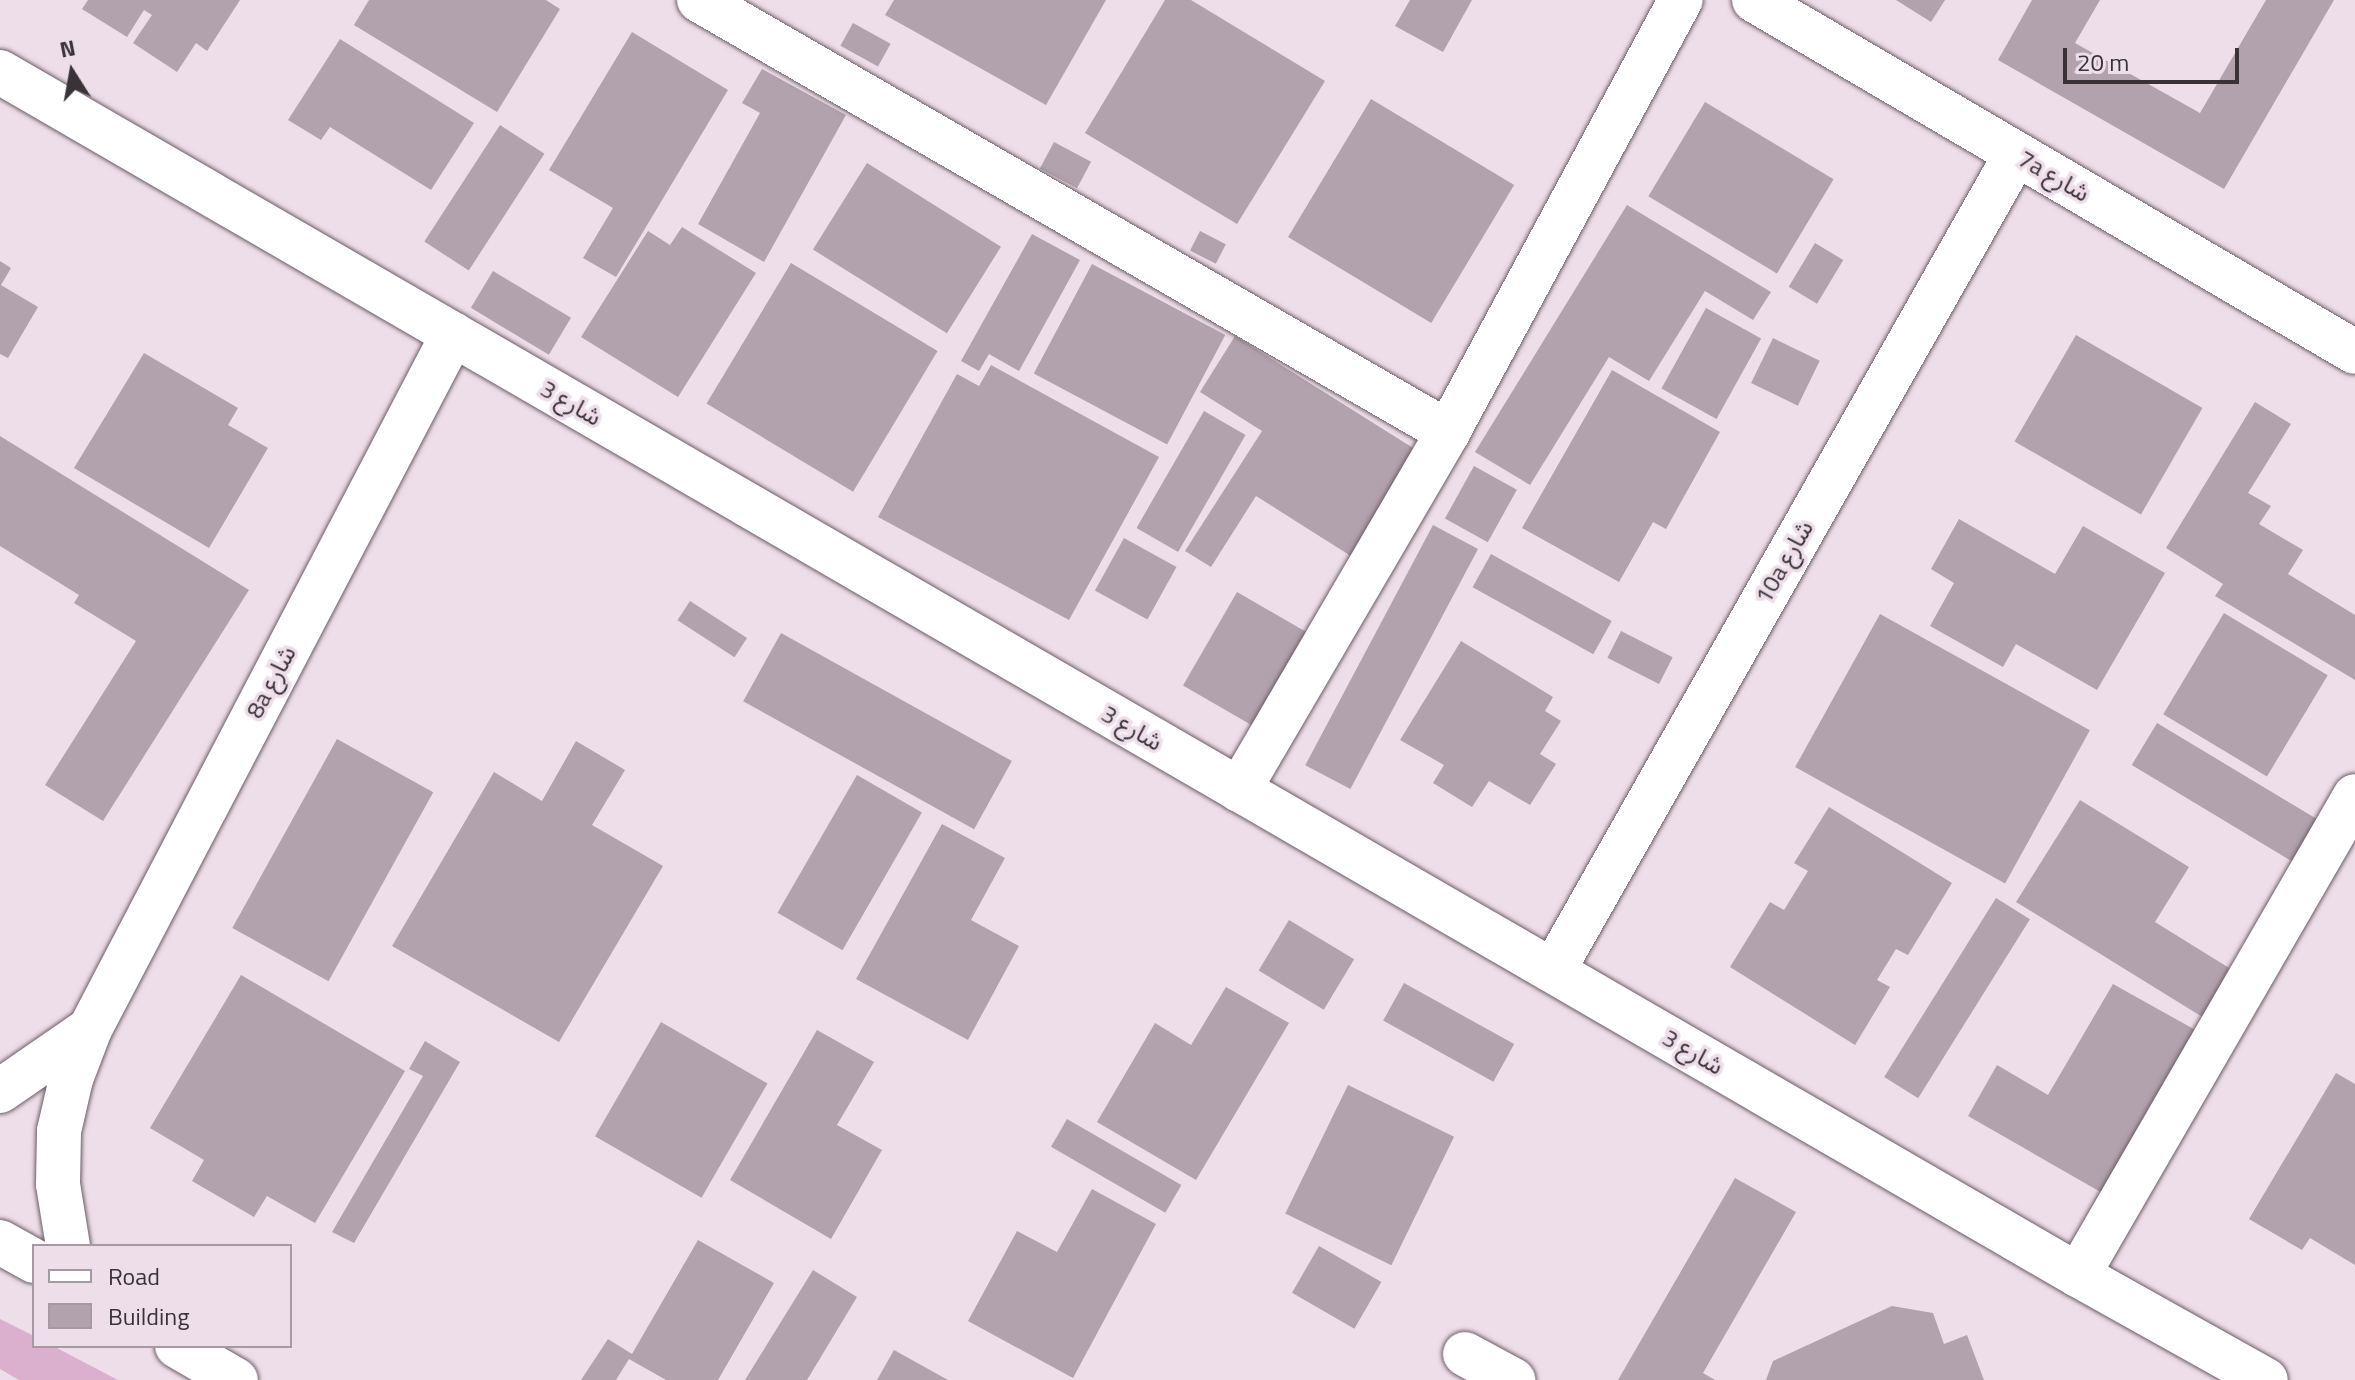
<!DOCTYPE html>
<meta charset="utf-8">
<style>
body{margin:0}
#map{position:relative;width:2355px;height:1380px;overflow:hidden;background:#eedee9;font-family:"Titillium Web","Noto Sans Arabic",sans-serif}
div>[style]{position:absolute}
.green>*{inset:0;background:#dbb0cf}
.building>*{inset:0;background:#b1a2ad;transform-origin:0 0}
.roads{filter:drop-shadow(0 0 2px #6b5d67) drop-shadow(0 0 2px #6b5d67)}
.street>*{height:44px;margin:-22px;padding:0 22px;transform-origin:22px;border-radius:22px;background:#fff}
.secondary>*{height:44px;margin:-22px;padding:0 22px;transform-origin:22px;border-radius:22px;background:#fff}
span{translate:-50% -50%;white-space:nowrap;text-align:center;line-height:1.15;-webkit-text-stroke:7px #eedee9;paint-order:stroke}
.street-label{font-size:24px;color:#393337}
.legend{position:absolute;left:32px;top:1244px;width:260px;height:104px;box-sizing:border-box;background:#eedee9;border:2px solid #a69aa2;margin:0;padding:10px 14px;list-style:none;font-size:24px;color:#393337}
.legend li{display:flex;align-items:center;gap:16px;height:40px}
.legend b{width:40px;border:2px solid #a69aa2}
.north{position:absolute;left:32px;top:32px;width:80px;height:80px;-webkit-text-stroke:6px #eedee9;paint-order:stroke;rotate:349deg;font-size:22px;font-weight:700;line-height:32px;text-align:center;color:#393337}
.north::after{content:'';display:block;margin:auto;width:28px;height:36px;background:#393337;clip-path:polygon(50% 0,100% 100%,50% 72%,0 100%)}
.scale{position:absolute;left:2063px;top:48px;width:176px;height:36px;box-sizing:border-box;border:4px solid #393337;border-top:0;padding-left:10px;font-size:24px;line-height:28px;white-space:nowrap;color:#393337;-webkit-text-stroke:6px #eedee9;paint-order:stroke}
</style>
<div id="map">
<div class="green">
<i style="clip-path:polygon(0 1319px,34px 1336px,34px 1346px,53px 1346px,118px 1380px,19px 1380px,0 1369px)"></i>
</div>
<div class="building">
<i style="clip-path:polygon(88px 0,240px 0,207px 51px,196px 43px,177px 72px,133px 43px,152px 15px,144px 10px,127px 37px,82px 9px)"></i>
<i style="clip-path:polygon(369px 0,546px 0,560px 9px,497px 112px,354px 25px)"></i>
<i style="clip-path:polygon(894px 0,1106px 0,1046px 105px,885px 15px)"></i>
<i style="clip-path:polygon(1165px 0,1191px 0,1325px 81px,1237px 224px,1085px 133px)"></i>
<i style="clip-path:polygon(1410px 0,1472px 0,1443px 52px,1395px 26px)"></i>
<i style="clip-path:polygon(1896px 0,1945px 0,1931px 22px)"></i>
<i style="clip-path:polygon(2032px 0,2100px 0,2075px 43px,2200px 113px,2266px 0,2334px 0,2224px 189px,1998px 60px)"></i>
<i style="left:853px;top:23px;width:43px;height:26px;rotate:29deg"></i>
<i style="clip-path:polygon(632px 32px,728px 90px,616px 277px,583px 258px,613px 208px,549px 170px)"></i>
<i style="clip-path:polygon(340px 39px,474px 123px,431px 190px,330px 127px,321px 140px,288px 120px)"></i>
<i style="clip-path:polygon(762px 69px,846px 115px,764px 262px,698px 224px,760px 113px,742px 103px)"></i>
<i style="left:1371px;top:99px;width:167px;height:161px;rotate:31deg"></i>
<i style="left:1705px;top:102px;width:150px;height:110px;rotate:31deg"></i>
<i style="left:500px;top:125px;width:53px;height:139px;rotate:33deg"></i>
<i style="left:1054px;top:142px;width:42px;height:30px;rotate:28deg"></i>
<i style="left:867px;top:163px;width:158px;height:102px;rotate:32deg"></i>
<i style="clip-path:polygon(1627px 205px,1771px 292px,1753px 320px,1705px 291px,1649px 381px,1609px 357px,1530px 485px,1475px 452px)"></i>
<i style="clip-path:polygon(682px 227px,756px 273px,678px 397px,581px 337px,648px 231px,670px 245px)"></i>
<i style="left:1200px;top:231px;width:29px;height:22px;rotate:27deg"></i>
<i style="clip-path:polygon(1032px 234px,1080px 260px,1019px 371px,989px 354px,979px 371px,961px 361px)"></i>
<i style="left:1815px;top:243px;width:33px;height:51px;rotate:31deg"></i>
<i style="clip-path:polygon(0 261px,11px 268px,1px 285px,38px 307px,8px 358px,0 354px)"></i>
<i style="left:791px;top:263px;width:171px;height:164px;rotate:31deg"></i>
<i style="left:1092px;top:264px;width:151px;height:124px;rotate:28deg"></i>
<i style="left:493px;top:271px;width:91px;height:43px;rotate:31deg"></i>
<i style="left:1706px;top:308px;width:63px;height:92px;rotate:29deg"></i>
<i style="left:2076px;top:335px;width:146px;height:123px;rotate:30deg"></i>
<i style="clip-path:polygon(1235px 336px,1421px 453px,1354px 558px,1256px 496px,1211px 567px,1185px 551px,1262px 431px,1200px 392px)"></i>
<i style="left:1773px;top:338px;width:52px;height:50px;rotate:26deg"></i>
<i style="clip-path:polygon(144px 353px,238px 408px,228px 425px,268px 448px,209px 548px,74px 468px)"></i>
<i style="clip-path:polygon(991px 365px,1159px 457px,1069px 620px,878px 517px,957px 374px,979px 386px)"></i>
<i style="clip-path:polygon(1612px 370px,1720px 432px,1666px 529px,1653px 522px,1619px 582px,1522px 528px)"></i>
<i style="clip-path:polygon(2255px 402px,2291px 424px,2248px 493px,2271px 506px,2259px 524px,2303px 550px,2288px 574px,2355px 615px,2355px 680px,2215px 596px,2223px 584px,2166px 548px)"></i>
<i style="left:1204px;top:411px;width:48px;height:135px;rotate:30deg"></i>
<i style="clip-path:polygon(0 436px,249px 590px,103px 821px,45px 785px,136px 641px,74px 603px,79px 595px,0 546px)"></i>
<i style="left:1474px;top:466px;width:49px;height:60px;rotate:29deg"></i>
<i style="clip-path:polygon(1959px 519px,2055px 574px,2083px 526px,2165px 573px,2097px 690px,2016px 644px,2003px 667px,1930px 626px,1954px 583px,1931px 569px)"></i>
<i style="left:1433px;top:525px;width:51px;height:272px;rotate:28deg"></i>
<i style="left:1124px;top:538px;width:60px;height:60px;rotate:29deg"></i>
<i style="left:1491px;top:554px;width:138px;height:38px;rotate:29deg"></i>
<i style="left:1237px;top:592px;width:83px;height:108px;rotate:30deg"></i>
<i style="left:690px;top:601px;width:68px;height:23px;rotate:33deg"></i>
<i style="left:2224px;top:613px;width:121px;height:118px;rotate:31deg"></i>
<i style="left:1880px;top:614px;width:240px;height:175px;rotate:29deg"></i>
<i style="left:1621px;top:631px;width:58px;height:30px;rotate:27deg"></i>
<i style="left:781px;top:633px;width:264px;height:78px;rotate:29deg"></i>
<i style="clip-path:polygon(1461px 641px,1553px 697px,1545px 711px,1561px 721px,1540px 754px,1556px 764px,1530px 805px,1489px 781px,1472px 807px,1433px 783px,1444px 765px,1400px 740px)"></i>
<i style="left:2157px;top:723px;width:204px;height:49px;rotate:31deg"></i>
<i style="left:337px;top:739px;width:110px;height:216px;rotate:29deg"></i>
<i style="clip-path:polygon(576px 741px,625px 770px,592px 825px,663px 866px,559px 1042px,392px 946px,494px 772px,542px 801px)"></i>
<i style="left:857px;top:775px;width:75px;height:159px;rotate:30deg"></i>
<i style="clip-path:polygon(2080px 800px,2189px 867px,2155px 922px,2234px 971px,2204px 1018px,2016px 902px)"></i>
<i style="clip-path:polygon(1829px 807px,1952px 883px,1908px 955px,1896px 949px,1877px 980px,1890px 987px,1855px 1045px,1730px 967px,1770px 902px,1784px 910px,1808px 871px,1794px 863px)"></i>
<i style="clip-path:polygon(942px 824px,1005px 858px,971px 920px,1019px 946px,968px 1040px,856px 979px)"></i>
<i style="left:1996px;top:898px;width:40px;height:211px;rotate:32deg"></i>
<i style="left:1289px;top:920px;width:76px;height:59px;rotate:31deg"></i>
<i style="clip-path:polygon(241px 975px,405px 1071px,315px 1223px,267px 1196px,254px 1217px,192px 1181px,204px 1160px,150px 1128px)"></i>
<i style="left:1404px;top:983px;width:126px;height:43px;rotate:29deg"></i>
<i style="clip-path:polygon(2113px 984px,2199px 1032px,2104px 1194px,1968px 1116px,1997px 1065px,2048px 1095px)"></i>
<i style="clip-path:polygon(1226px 987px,1289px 1023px,1196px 1180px,1097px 1122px,1155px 1023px,1191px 1045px)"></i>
<i style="left:661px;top:1022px;width:123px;height:132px;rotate:30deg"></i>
<i style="clip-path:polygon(817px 1030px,874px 1062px,837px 1125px,882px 1150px,831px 1239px,730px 1180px)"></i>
<i style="clip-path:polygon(425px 1041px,460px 1062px,354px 1243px,332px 1232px,423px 1076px,409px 1069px)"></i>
<i style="clip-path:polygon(2336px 1073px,2355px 1084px,2355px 1265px,2310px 1238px,2302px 1250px,2249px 1219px)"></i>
<i style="left:1348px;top:1085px;width:118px;height:143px;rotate:26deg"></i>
<i style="left:1067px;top:1119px;width:132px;height:32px;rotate:30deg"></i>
<i style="clip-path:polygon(1735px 1178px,1796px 1212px,1703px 1373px,1715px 1380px,1618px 1380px)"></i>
<i style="clip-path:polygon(1092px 1189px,1156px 1224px,1073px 1378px,968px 1321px,1017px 1231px,1057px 1252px)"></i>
<i style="clip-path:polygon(698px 1240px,774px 1283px,718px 1380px,666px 1380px,629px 1359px,616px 1380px,581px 1380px,608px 1339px,632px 1354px)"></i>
<i style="left:1319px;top:1246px;width:72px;height:54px;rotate:30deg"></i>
<i style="clip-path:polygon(813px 1270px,857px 1297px,807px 1380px,745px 1380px)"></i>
<i style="clip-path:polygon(1892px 1306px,1933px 1313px,1944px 1344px,1967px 1335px,1984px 1380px,1766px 1380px,1773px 1361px)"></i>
<i style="clip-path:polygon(894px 1350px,948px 1380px,877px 1380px)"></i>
</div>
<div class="roads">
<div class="street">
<i style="left:699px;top:0;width:865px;rotate:29.98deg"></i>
<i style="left:1754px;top:0;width:696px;rotate:30.36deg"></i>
<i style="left:0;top:72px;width:2401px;rotate:30.07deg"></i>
<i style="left:2078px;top:1275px;width:215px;rotate:29.2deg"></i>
<i style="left:1239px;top:790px;width:415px;rotate:-59.7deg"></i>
<i style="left:1448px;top:432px;width:491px;rotate:-61.7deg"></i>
<i style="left:1553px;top:971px;width:939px;rotate:-60.46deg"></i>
<i style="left:0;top:1091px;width:109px;rotate:-34.6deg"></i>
<i style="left:68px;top:1246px;width:63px;rotate:-99.2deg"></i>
<i style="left:58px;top:1184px;width:53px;rotate:-88.9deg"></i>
<i style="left:59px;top:1131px;width:53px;rotate:-77deg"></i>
<i style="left:71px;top:1079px;width:53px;rotate:-69.2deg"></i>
<i style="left:90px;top:1029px;width:784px;rotate:-62.42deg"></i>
<i style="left:2078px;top:1275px;width:553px;rotate:-59.96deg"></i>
<i style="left:1465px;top:1354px;width:55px;rotate:28.4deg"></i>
</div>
<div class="secondary">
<i style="left:0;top:1242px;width:39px;rotate:29deg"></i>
<i style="left:177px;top:1346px;width:68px;rotate:30deg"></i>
</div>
</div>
<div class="street-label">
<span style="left:2054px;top:176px;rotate:30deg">7a شارع</span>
<span style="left:571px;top:403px;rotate:30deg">شارع 3</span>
<span style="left:1784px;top:562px;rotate:-60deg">10a شارع</span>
<span style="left:271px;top:682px;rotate:-62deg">8a شارع</span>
<span style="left:1132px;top:728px;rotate:30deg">شارع 3</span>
<span style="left:1693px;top:1052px;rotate:30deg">شارع 3</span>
</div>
<ul class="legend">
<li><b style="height:10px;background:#fff"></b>Road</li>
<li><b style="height:22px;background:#b1a2ad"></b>Building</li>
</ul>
<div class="north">N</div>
<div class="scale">20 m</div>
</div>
